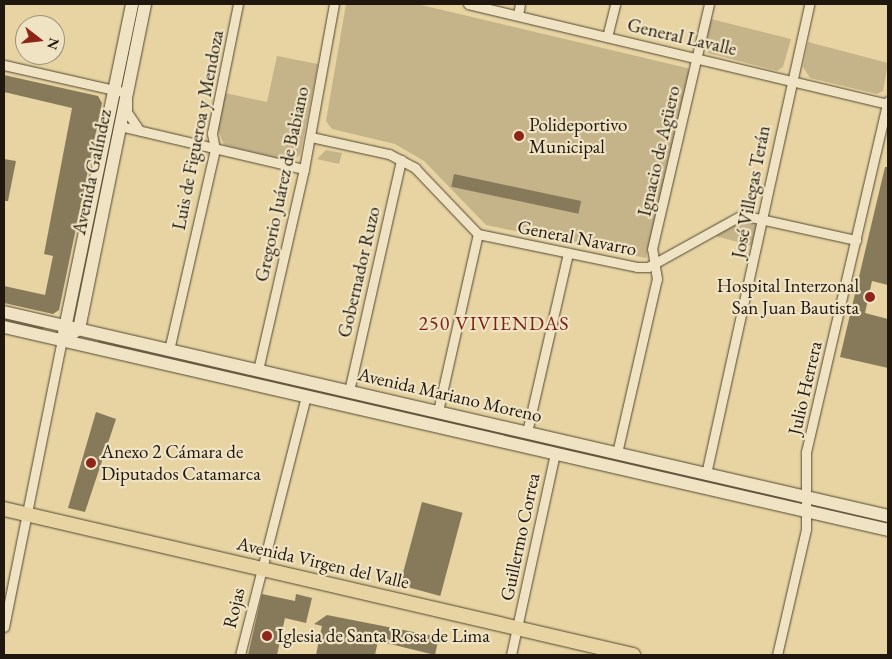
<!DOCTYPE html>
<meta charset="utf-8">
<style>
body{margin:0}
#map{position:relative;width:892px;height:659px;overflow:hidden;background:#e7d4a2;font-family:"EB Garamond",serif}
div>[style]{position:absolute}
.green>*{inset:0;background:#c5b489}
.stream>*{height:3px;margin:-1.5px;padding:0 1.5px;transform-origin:1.5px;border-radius:1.5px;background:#a39470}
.building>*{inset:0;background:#877a5b;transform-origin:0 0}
.roads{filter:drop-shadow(0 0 1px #524734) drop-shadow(0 0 1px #524734)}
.street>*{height:9px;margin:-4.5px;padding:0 4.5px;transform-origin:4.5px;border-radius:4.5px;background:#efe3c3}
.secondary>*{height:12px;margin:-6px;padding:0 6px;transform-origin:6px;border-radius:6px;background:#efe3c3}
.primary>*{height:14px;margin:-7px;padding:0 7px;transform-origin:7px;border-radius:7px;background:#e7d4a2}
.dots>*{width:14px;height:14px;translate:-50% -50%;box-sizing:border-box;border:2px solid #efe3c3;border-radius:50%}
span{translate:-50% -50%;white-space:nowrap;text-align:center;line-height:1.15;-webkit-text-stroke:4.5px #efe3c3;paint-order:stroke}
.street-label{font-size:19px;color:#20180f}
.poi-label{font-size:19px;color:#20180f}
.left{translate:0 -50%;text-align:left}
.right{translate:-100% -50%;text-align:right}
.neighbourhood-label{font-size:20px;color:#7a1f14;letter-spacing:1px}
.frame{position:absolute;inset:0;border:5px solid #20180f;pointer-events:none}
.north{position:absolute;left:15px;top:15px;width:50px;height:50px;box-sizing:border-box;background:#efe3c3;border:1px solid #9c927b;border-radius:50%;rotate:106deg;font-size:14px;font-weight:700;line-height:20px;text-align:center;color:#20180f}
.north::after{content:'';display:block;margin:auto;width:18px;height:22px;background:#8f2418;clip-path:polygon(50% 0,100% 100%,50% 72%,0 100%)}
</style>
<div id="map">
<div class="green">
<i style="clip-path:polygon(346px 4px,417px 4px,687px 68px,690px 70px,646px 258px,486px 225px,424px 161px,395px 144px,332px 129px,326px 121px)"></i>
<i style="clip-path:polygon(711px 19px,791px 39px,783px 67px,777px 71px,708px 53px,705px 46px)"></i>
<i style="clip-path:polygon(808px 42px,888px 63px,883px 91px,877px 94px,810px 78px,803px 67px)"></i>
<i style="clip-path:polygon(277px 56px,318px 64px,300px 155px,291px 161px,224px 145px,217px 127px,225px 93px,267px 102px)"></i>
<i style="clip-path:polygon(326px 150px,342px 153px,339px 164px,317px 159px)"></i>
<i style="clip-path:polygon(752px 221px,756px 226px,753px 246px,715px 236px,737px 223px)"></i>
</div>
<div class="stream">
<i style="left:4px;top:319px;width:39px;rotate:13deg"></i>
<i style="left:99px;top:341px;width:714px;rotate:12.95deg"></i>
</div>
<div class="building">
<i style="clip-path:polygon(4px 75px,98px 96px,102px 103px,59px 310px,53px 314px,4px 303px,4px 286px,45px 295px,53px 256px,44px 254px,72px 108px,4px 92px)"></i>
<i style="clip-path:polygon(4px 159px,16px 161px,8px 201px,4px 201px)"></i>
<i style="clip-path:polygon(885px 167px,888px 167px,888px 285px,872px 281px,865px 313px,888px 319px,888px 368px,840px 357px)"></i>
<i style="left:454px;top:174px;width:130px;height:13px;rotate:12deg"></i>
<i style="clip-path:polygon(96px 412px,116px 419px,85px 512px,68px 508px)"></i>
<i style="left:422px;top:502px;width:42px;height:86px;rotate:15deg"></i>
<i style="clip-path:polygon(262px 594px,295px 601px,296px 594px,312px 598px,306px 623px,285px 618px,277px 655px,248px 655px)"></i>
<i style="clip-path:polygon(327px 615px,439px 637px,435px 655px,378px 641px,375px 655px,316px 655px,322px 626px,314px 624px)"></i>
</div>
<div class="roads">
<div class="street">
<i style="left:468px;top:4px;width:432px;rotate:13.4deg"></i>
<i style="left:518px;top:15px;width:11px;rotate:-80deg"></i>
<i style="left:607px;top:37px;width:34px;rotate:-76deg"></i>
<i style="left:4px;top:65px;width:126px;rotate:12.8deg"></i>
<i style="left:127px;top:93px;width:19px;rotate:90deg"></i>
<i style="left:127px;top:112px;width:22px;rotate:56deg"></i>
<i style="left:120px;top:126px;width:189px;rotate:13.2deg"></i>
<i style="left:311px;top:137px;width:80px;rotate:12.3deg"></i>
<i style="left:389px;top:154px;width:30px;rotate:28deg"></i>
<i style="left:415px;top:168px;width:91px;rotate:46.3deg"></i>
<i style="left:478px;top:234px;width:162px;rotate:11.7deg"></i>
<i style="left:637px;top:267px;width:11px"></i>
<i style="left:648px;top:267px;width:107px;rotate:-29deg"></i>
<i style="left:742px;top:215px;width:117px;rotate:12.4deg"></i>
<i style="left:169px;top:350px;width:206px;rotate:-77.1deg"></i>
<i style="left:215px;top:149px;width:16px;rotate:-101deg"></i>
<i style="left:212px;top:133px;width:132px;rotate:-78.6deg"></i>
<i style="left:258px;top:370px;width:206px;rotate:-77.1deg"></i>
<i style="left:304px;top:169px;width:168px;rotate:-79.7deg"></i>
<i style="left:349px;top:391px;width:237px;rotate:-77.3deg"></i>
<i style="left:438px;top:411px;width:181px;rotate:-77.3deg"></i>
<i style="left:527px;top:432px;width:184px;rotate:-77.1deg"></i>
<i style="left:617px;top:453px;width:179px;rotate:-77.1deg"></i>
<i style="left:657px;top:279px;width:30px;rotate:-99deg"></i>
<i style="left:652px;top:249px;width:252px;rotate:-76.9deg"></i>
<i style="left:706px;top:474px;width:481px;rotate:-77.6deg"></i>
<i style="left:4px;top:627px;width:293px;rotate:-78.6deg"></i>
<i style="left:240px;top:655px;width:266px;rotate:-75.7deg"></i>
<i style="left:511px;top:655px;width:206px;rotate:-77.7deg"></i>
<i style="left:777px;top:655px;width:129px;rotate:-77deg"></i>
<i style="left:806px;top:529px;width:77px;rotate:-90deg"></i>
<i style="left:806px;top:452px;width:360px;rotate:-76.9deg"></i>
</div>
<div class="secondary">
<i style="left:4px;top:312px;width:907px;rotate:12.99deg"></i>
<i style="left:4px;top:327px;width:907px;rotate:12.93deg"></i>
<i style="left:64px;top:333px;width:336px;rotate:-78.3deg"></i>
<i style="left:73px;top:333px;width:7px;rotate:-34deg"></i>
<i style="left:79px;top:329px;width:332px;rotate:-78.5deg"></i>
</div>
<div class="primary">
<i style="left:4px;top:509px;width:646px;rotate:13.07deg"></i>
</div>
</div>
<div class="dots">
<i style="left:519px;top:136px;background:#8f2418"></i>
<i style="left:870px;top:297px;background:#8f2418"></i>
<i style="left:91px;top:463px;background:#8f2418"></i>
<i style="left:267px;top:636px;background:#8f2418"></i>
</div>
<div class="street-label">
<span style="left:682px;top:37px;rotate:13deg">General Lavalle</span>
<span style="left:198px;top:130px;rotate:-79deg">Luis de Figueroa y Mendoza</span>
<span style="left:659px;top:151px;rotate:-77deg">Ignacio de Agüero</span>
<span style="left:92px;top:172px;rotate:-78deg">Avenida Galíndez</span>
<span style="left:282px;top:184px;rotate:-78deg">Gregorio Juárez de Babiano</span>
<span style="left:751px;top:192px;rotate:-79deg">José Villegas Terán</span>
<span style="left:577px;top:238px;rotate:11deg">General Navarro</span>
<span style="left:359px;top:272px;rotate:-77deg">Gobernador Ruzo</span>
<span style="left:805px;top:388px;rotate:-77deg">Julio Herrera</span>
<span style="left:450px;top:395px;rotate:13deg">Avenida Mariano Moreno</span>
<span style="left:520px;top:537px;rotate:-78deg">Guillermo Correa</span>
<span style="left:323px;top:563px;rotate:13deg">Avenida Virgen del Valle</span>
<span style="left:234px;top:608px;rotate:-77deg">Rojas</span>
</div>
<div class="poi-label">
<span class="left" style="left:529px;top:136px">Polideportivo<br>Municipal</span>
<span class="right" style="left:859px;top:297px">Hospital Interzonal<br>San Juan Bautista</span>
<span class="left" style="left:101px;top:463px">Anexo 2 Cámara de<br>Diputados Catamarca</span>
<span class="left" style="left:277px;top:636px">Iglesia de Santa Rosa de Lima</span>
</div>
<div class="neighbourhood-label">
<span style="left:494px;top:323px">250 VIVIENDAS</span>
</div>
<div class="frame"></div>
<div class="north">N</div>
</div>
